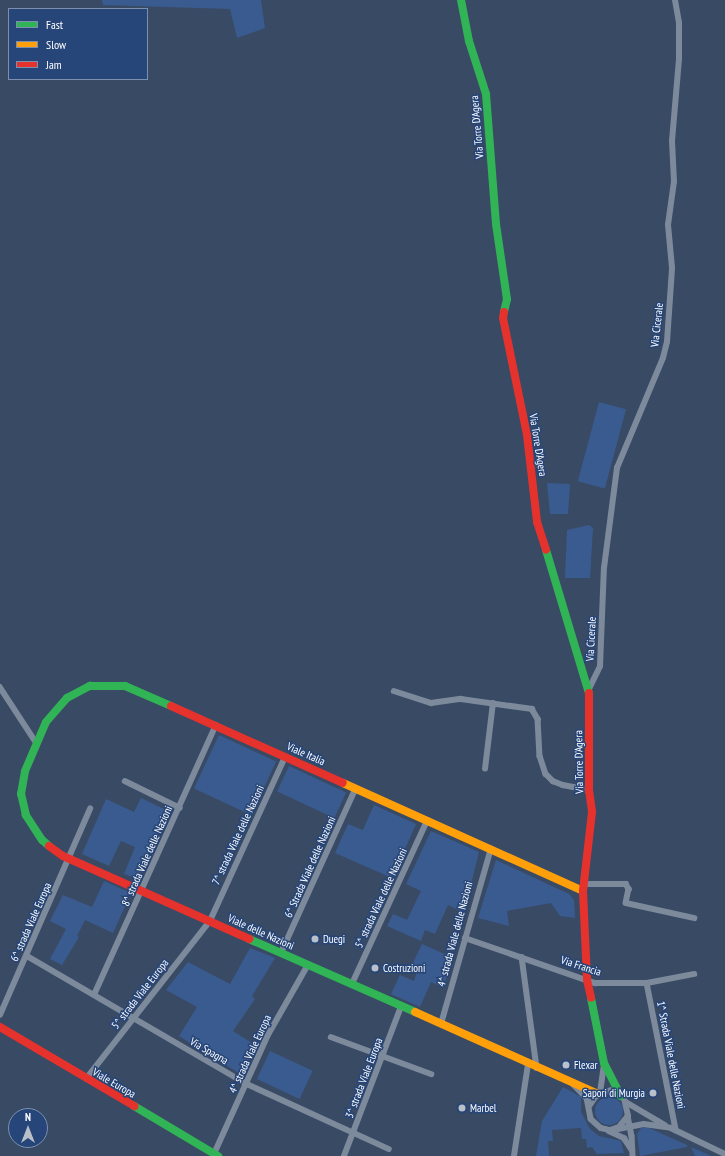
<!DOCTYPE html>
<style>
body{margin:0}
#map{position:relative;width:725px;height:1156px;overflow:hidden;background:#394a65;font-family:"PT Sans Narrow",sans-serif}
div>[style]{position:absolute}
.green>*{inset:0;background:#3a5b8f;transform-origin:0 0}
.round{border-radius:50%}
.street>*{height:5.5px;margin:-2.75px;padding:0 2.75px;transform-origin:2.75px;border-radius:2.75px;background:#7d8a9c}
.fast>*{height:8px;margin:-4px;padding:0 4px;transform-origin:4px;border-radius:4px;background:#30b455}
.slow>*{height:8px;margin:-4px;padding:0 4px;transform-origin:4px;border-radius:4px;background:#ff9f0a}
.jam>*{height:8px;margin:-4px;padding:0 4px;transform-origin:4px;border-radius:4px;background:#e5322d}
.dots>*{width:11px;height:11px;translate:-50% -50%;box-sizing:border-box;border:2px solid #264578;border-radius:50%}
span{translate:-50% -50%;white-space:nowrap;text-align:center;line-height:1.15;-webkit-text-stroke:3px #264578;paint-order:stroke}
.street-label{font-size:11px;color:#fff}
.poi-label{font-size:11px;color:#fff}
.left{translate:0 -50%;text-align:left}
.right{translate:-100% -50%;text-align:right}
.legend{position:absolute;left:8px;top:8px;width:140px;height:72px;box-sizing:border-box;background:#264578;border:1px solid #7d8fae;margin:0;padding:5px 7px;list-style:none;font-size:12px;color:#fff}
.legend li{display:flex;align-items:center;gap:8px;height:20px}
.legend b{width:20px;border:1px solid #7d8fae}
.north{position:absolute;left:8px;top:1108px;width:40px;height:40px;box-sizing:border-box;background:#264578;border:1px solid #7d8fae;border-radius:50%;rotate:0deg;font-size:11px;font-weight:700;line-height:16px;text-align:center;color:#fff}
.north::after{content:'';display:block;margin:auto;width:14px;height:18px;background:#bac0c9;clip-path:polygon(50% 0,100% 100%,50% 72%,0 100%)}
</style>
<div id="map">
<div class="green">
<i style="clip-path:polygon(102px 0,261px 0,265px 28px,237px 38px,230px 9px,103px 5px)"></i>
<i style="left:599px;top:402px;width:28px;height:82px;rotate:15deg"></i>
<i style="clip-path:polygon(547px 483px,570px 484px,568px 514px,550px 514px)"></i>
<i style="clip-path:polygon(589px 525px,593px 528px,590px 578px,565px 578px,567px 530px)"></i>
<i style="left:219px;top:735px;width:63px;height:59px;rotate:25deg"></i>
<i style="left:289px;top:766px;width:63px;height:28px;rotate:25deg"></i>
<i style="clip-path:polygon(141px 798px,168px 811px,138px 879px,124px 874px,135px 847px,121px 841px,109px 866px,82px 854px,106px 799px,134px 812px)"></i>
<i style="clip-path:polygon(374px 805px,416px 824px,392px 878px,335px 853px,348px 824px,363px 830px)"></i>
<i style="clip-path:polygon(431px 831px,479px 852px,464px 913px,448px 905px,435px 934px,425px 930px,421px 941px,387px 926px,393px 914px,407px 920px,421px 891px,406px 884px)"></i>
<i style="clip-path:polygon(496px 860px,569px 894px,574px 900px,575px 918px,560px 916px,551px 903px,507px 911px,509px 926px,478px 918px)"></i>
<i style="clip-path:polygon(104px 881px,131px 893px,113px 933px,85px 920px,77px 936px,79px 937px,62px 965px,50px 959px,66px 929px,50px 921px,63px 895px,92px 907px)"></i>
<i style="clip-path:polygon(422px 944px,451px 957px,444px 988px,431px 982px,420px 1007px,391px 994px,400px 975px,414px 981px,417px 972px,410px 969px)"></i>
<i style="clip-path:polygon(250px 948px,275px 958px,252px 996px,255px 999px,233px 1031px,255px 1045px,242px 1075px,179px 1036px,197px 1007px,166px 990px,188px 962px,230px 984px)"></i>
<i style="left:270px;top:1051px;width:47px;height:31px;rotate:25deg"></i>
<i style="clip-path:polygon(563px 1087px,581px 1097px,581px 1112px,590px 1129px,599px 1136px,621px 1141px,624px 1153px,597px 1154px,592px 1147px,587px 1148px,586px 1139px,582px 1139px,581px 1128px,552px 1130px,553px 1141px,548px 1141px,549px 1156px,536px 1156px,542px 1121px)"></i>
<i class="round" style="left:595px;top:1097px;width:28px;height:28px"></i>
<i style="clip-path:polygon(647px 1127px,687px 1145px,687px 1147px,640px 1156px,637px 1134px,641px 1128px)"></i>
<i style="clip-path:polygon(691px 1147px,711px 1156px,695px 1156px)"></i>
</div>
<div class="street">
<i style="left:0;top:687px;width:66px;rotate:56.8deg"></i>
<i style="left:589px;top:689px;width:25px;rotate:-64deg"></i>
<i style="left:600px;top:666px;width:98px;rotate:-87.7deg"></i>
<i style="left:604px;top:568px;width:101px;rotate:-82.6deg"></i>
<i style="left:617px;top:468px;width:119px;rotate:-67.3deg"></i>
<i style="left:663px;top:358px;width:16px;rotate:-76deg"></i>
<i style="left:667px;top:342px;width:74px;rotate:-86.1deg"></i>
<i style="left:672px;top:268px;width:43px;rotate:-95.3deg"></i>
<i style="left:668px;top:225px;width:43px;rotate:-82.1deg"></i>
<i style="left:674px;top:182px;width:41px;rotate:-92.8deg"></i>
<i style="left:672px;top:141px;width:82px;rotate:-85.1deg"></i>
<i style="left:679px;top:59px;width:36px;rotate:-90deg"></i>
<i style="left:679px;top:23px;width:23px;rotate:-100deg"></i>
<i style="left:394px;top:691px;width:39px;rotate:18deg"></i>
<i style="left:431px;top:703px;width:30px;rotate:-8deg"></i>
<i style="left:461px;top:699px;width:72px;rotate:8deg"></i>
<i style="left:532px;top:709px;width:12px;rotate:59deg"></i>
<i style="left:538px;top:719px;width:37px;rotate:87deg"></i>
<i style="left:540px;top:756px;width:19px;rotate:72deg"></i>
<i style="left:546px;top:774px;width:10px;rotate:45deg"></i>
<i style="left:553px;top:781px;width:11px;rotate:22deg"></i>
<i style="left:563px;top:785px;width:26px;rotate:11deg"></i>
<i style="left:485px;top:769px;width:66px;rotate:-83.1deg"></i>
<i style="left:125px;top:781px;width:61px;rotate:26.1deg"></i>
<i style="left:584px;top:884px;width:42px"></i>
<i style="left:626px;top:884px;width:6px;rotate:59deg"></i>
<i style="left:629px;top:889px;width:14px;rotate:102deg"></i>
<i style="left:626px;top:903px;width:70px;rotate:12.4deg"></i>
<i style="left:465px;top:938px;width:138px;rotate:19.1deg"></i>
<i style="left:595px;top:983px;width:52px"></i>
<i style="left:647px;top:983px;width:48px;rotate:-10.8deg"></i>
<i style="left:281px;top:953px;width:181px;rotate:-65.6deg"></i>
<i style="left:27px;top:956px;width:255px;rotate:30.2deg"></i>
<i style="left:247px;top:1084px;width:156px;rotate:24.6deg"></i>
<i style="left:522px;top:957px;width:112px;rotate:82.3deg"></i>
<i style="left:647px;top:983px;width:150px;rotate:78.8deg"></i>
<i style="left:352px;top:984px;width:179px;rotate:-65.3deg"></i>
<i style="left:94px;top:995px;width:296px;rotate:-65.7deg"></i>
<i style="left:0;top:1015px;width:225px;rotate:-66.4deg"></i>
<i style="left:441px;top:1024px;width:182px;rotate:-74.1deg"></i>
<i style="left:331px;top:1037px;width:107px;rotate:20.3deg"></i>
<i style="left:86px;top:1079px;width:201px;rotate:-51.9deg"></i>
<i style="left:210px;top:921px;width:180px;rotate:-65.4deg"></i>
<i style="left:574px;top:1085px;width:18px;rotate:45deg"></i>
<i style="left:587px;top:1098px;width:21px;rotate:79deg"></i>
<i style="left:591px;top:1119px;width:13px;rotate:42deg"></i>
<i style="left:601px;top:1128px;width:9px;rotate:13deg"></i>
<i style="left:610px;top:1130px;width:9px;rotate:-18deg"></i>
<i style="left:619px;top:1127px;width:14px;rotate:-51deg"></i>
<i style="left:628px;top:1116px;width:17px;rotate:-103deg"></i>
<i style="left:624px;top:1099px;width:15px;rotate:-148deg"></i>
<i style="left:611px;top:1091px;width:13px;rotate:167deg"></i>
<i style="left:598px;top:1094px;width:14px;rotate:124deg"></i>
<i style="left:600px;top:1093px;width:28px;rotate:-82deg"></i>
<i style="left:626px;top:1102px;width:45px;rotate:30.5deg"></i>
<i style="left:628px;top:1116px;width:20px;rotate:79deg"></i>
<i style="left:632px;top:1136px;width:20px;rotate:87deg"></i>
<i style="left:618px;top:1129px;width:26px;rotate:-11deg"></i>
<i style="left:644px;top:1124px;width:27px;rotate:8deg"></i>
<i style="left:671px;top:1128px;width:60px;rotate:25.7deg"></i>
<i style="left:609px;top:1131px;width:17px;rotate:25deg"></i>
<i style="left:624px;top:1138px;width:14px;rotate:56deg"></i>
<i style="left:214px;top:1154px;width:131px;rotate:-65.6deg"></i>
<i style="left:268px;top:1035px;width:81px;rotate:-60.3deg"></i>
<i style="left:344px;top:1156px;width:160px;rotate:-69.1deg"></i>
<i style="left:514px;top:1156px;width:92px;rotate:-81.3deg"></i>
</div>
<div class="fast">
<i style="left:461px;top:0;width:42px;rotate:79deg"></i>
<i style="left:469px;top:41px;width:56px;rotate:72.2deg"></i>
<i style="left:486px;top:94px;width:130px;rotate:85.6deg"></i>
<i style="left:496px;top:224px;width:76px;rotate:81.7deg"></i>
<i style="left:507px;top:299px;width:13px;rotate:103deg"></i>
<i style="left:546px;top:550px;width:149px;rotate:73.3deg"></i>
<i style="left:49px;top:846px;width:9px;rotate:-139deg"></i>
<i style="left:42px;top:840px;width:30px;rotate:-123deg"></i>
<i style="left:26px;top:815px;width:22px;rotate:-103deg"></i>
<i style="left:21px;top:794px;width:23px;rotate:-80deg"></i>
<i style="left:25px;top:771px;width:53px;rotate:-66.8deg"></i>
<i style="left:46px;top:722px;width:32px;rotate:-49deg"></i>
<i style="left:67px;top:698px;width:26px;rotate:-28deg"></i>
<i style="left:90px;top:686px;width:35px"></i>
<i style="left:125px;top:686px;width:50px;rotate:23.5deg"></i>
<i style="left:249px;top:939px;width:181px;rotate:23.7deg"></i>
<i style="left:591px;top:998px;width:66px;rotate:78.7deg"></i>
<i style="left:604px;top:1063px;width:37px;rotate:63deg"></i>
<i style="left:134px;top:1106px;width:98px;rotate:30.8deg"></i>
</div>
<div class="slow">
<i style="left:343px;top:783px;width:263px;rotate:24.2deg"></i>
<i style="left:415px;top:1012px;width:201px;rotate:24.1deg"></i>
</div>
<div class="jam">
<i style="left:504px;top:312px;width:6px;rotate:99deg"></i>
<i style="left:503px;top:318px;width:119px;rotate:78.4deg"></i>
<i style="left:527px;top:435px;width:88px;rotate:83.4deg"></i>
<i style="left:537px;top:522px;width:29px;rotate:72deg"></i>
<i style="left:589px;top:693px;width:97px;rotate:90deg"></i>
<i style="left:589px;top:790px;width:22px;rotate:82deg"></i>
<i style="left:592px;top:812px;width:80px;rotate:96.5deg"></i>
<i style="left:583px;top:891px;width:89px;rotate:87.4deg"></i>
<i style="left:587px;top:980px;width:18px;rotate:77deg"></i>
<i style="left:171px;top:706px;width:188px;rotate:24.1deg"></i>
<i style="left:49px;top:846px;width:17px;rotate:36deg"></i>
<i style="left:63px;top:856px;width:204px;rotate:24deg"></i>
<i style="left:0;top:1027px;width:156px;rotate:30.5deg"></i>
</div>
<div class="dots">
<i style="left:315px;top:939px;background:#bac0c9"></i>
<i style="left:375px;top:968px;background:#bac0c9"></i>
<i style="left:566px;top:1065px;background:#bac0c9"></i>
<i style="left:653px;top:1093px;background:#bac0c9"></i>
<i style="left:462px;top:1108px;background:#bac0c9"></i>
</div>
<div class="street-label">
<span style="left:477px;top:127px;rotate:-95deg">Via Torre D'Agera</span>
<span style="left:657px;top:325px;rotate:-84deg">Via Cicerale</span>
<span style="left:538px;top:445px;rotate:81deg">Via Torre D'Agera</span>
<span style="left:591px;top:639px;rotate:-87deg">Via Cicerale</span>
<span style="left:306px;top:754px;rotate:24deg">Viale Italia</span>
<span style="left:579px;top:762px;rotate:-91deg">Via Torre D'Agera</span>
<span style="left:238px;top:835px;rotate:-65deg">7^ strada Viale delle Nazioni</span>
<span style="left:147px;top:856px;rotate:-66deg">8^ strada Viale delle Nazioni</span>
<span style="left:310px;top:867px;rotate:-66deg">6^ Strada Viale delle Nazioni</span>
<span style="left:381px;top:898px;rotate:-65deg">5^ strada Viale delle Nazioni</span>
<span style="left:31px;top:922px;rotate:-66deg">6^ strada Viale Europa</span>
<span style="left:261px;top:932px;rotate:24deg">Viale delle Nazioni</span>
<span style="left:455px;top:934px;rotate:-75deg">4^ strada Viale delle Nazioni</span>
<span style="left:581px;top:966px;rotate:18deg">Via Francia</span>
<span style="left:140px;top:994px;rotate:-52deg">5^ strada Viale Europa</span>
<span style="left:209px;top:1051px;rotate:30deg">Via Spagna</span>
<span style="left:250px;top:1054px;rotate:-65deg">4^ strada Viale Europa</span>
<span style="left:671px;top:1055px;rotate:79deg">1^ Strada Viale delle Nazioni</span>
<span style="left:364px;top:1078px;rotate:-69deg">3^ strada Viale Europa</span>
<span style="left:114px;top:1083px;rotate:30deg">Viale Europa</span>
</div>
<div class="poi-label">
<span class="left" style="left:323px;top:939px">Duegi</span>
<span class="left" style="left:383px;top:968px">Costruzioni</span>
<span class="left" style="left:574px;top:1065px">Flexar</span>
<span class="right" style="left:645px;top:1093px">Sapori di Murgia</span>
<span class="left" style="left:470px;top:1108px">Marbel</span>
</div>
<ul class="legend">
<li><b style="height:5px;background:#30b455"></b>Fast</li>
<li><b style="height:5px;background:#ff9f0a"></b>Slow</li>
<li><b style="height:5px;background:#e5322d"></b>Jam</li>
</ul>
<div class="north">N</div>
</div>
